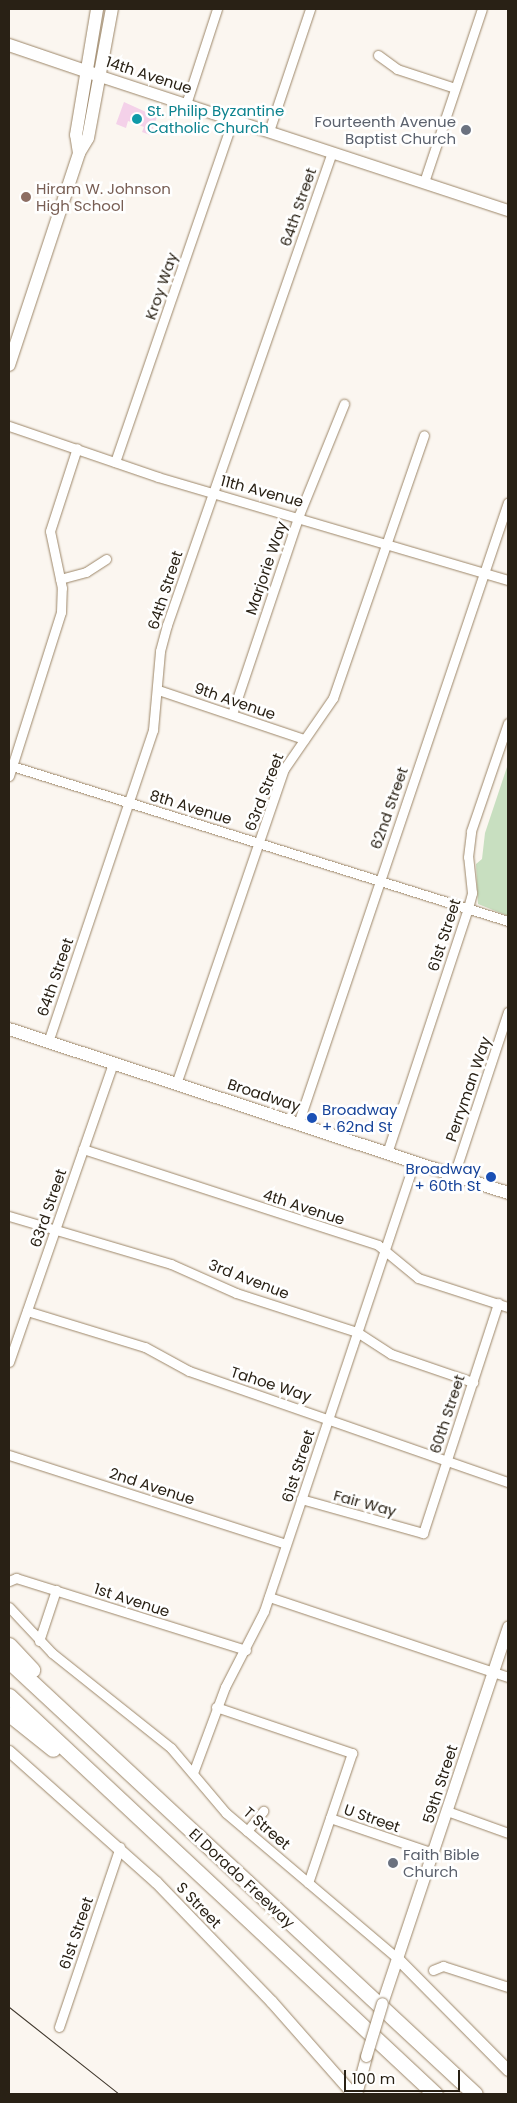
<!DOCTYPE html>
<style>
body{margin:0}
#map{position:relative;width:517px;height:2103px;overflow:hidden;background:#fbf6f0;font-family:Poppins,sans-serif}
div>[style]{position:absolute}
.green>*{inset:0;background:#c8dfc0}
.building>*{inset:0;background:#f4d1e9}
.roads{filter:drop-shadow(0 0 1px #9c8668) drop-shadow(0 0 1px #9c8668)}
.minor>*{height:9px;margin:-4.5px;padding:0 4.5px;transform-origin:4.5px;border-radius:4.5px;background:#fff}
.tertiary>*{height:11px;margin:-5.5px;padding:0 5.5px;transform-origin:5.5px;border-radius:5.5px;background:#fff}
.secondary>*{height:12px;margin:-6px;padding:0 6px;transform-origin:6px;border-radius:6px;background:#fff}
.motorway>*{height:15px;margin:-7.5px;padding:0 7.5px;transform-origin:7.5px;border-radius:7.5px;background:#fff}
.tram>*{height:1px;margin:-0.5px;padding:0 0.5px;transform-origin:0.5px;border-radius:0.5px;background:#40382d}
.bridges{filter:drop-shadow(0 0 1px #9c8668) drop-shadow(0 0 1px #9c8668)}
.tertiary-bridge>*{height:11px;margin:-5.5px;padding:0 5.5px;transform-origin:5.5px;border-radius:5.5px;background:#fff}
.dots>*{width:14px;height:14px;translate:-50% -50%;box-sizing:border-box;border:2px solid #fff;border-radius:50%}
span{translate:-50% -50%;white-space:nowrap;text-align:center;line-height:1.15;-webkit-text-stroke:5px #fff;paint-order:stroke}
.street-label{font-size:15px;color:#292115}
.culture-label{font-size:15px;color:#0d838f}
.left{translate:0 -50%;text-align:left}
.worship-label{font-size:15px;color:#5b616d}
.right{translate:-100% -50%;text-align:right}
.education-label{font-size:15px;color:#785e54}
.transit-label{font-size:15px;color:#164399}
.frame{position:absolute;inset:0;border:10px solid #292115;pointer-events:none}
.scale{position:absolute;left:344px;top:2070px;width:116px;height:22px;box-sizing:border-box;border:2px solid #292115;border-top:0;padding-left:6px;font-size:15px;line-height:18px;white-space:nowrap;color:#292115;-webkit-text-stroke:4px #fff;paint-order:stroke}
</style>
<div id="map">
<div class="green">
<i style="clip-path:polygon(508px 764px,508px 916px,478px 904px,476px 864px,482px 859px,485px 833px)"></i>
</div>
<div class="building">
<i style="clip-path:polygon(124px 102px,157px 117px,150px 135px,142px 132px,144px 127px,128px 121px,126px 128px,116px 124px)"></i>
</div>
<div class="roads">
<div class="minor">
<i style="left:378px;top:55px;width:24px;rotate:36deg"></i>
<i style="left:397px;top:69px;width:61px;rotate:18.1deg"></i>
<i style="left:186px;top:104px;width:100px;rotate:-71.9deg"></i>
<i style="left:269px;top:131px;width:129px;rotate:-71.4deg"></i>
<i style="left:424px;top:182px;width:182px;rotate:-71.5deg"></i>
<i style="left:9px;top:426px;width:157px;rotate:18.9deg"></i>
<i style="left:158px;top:477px;width:365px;rotate:16.4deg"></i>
<i style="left:115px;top:462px;width:363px;rotate:-71deg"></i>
<i style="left:60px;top:579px;width:27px;rotate:-15deg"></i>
<i style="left:86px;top:572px;width:24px;rotate:-33deg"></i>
<i style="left:158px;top:690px;width:154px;rotate:18.6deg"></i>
<i style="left:232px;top:714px;width:210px;rotate:-71.4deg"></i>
<i style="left:299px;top:515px;width:120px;rotate:-67.9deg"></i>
<i style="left:9px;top:765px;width:523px;rotate:17.36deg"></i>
<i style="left:9px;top:776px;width:172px;rotate:-72.4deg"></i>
<i style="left:61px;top:612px;width:24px;rotate:-88deg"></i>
<i style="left:62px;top:588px;width:58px;rotate:-101.9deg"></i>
<i style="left:50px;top:531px;width:87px;rotate:-72deg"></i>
<i style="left:48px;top:1042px;width:329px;rotate:-71.4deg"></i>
<i style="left:153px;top:730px;width:79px;rotate:-84.9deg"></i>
<i style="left:160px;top:651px;width:27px;rotate:-75deg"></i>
<i style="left:167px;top:625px;width:501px;rotate:-70.77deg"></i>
<i style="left:176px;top:1084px;width:333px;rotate:-71.1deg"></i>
<i style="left:284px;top:769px;width:86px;rotate:-55.4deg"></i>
<i style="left:333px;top:698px;width:278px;rotate:-70.9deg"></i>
<i style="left:298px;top:1124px;width:656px;rotate:-71.34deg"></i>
<i style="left:83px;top:1149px;width:310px;rotate:18deg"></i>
<i style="left:378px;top:1245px;width:52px;rotate:39.5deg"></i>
<i style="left:418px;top:1278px;width:95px;rotate:17.9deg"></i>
<i style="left:387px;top:1153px;width:258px;rotate:-71.7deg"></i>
<i style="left:468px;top:908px;width:16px;rotate:-75deg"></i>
<i style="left:472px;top:893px;width:36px;rotate:-96deg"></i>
<i style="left:468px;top:857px;width:26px;rotate:-83deg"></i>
<i style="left:471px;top:831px;width:114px;rotate:-71.1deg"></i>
<i style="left:454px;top:1175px;width:172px;rotate:-71.7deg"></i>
<i style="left:9px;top:1216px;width:169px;rotate:16.5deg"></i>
<i style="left:171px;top:1264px;width:71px;rotate:24deg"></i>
<i style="left:236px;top:1293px;width:127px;rotate:17.9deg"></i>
<i style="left:357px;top:1332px;width:40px;rotate:32.9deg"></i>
<i style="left:391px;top:1354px;width:87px;rotate:18.9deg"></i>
<i style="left:27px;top:1311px;width:123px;rotate:17deg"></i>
<i style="left:145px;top:1347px;width:50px;rotate:28.6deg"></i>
<i style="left:189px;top:1371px;width:338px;rotate:19.2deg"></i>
<i style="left:9px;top:1362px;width:317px;rotate:-70.8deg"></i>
<i style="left:9px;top:1455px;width:291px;rotate:17.8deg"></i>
<i style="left:301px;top:1499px;width:127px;rotate:15.6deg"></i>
<i style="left:423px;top:1533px;width:242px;rotate:-71.9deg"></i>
<i style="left:9px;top:1581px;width:8px;rotate:-23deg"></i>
<i style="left:16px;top:1578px;width:241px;rotate:17.4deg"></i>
<i style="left:269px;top:1597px;width:252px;rotate:18.5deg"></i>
<i style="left:9px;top:1607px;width:63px;rotate:46.9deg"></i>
<i style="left:52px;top:1653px;width:152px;rotate:38.6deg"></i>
<i style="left:171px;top:1748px;width:85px;rotate:49.8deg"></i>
<i style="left:226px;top:1813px;width:226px;rotate:40.3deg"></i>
<i style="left:39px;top:1641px;width:54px;rotate:-71.6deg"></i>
<i style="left:216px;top:1707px;width:144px;rotate:18.7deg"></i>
<i style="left:352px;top:1753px;width:137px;rotate:108.7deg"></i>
<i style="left:193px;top:1773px;width:92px;rotate:-69.6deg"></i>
<i style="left:225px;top:1687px;width:85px;rotate:-62.8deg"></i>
<i style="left:264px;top:1611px;width:473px;rotate:-71.5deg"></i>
<i style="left:447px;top:1811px;width:65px;rotate:19.8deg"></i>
<i style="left:330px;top:1818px;width:109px;rotate:18.8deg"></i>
<i style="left:247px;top:1831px;width:26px;rotate:-51deg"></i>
<i style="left:433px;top:1970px;width:11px;rotate:-22deg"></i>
<i style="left:443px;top:1966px;width:68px;rotate:17.9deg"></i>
<i style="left:59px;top:2027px;width:190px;rotate:-71.3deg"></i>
</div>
<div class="tertiary">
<i style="left:100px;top:76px;width:429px;rotate:18.2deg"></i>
<i style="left:9px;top:1751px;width:197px;rotate:41.7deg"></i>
<i style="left:156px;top:1882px;width:165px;rotate:46deg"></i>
<i style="left:271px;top:2001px;width:124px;rotate:48.6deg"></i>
<i style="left:398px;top:1959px;width:156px;rotate:45.3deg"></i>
<i style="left:382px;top:2003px;width:397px;rotate:-71.5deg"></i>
<i style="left:356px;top:2094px;width:39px;rotate:-75deg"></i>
</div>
<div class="secondary">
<i style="left:9px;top:45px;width:90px;rotate:18.8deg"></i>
<i style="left:79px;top:153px;width:18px;rotate:-99deg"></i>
<i style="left:76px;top:135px;width:128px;rotate:-80.5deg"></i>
<i style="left:9px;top:365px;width:223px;rotate:-71.7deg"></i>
<i style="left:79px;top:153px;width:17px;rotate:-59deg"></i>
<i style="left:88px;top:138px;width:131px;rotate:-79.5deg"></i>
<i style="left:9px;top:1029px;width:525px;rotate:18.19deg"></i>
</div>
<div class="motorway">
<i style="left:9px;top:1645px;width:34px;rotate:47deg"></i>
<i style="left:9px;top:1661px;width:636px;rotate:42.9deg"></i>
<i style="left:9px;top:1696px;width:583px;rotate:43.05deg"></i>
<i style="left:9px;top:1714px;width:56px;rotate:38.5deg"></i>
</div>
</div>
<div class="tram">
<i style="left:9px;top:2007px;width:140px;rotate:38.3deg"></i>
</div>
<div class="bridges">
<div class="tertiary-bridge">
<i style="left:366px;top:2056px;width:55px;rotate:-73.2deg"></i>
</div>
</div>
<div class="dots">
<i style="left:137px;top:119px;background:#0f9aa8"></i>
<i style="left:466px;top:130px;background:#6b7280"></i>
<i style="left:26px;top:197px;background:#8d6e63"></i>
<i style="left:312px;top:1118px;background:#1a4fb4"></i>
<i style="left:491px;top:1177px;background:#1a4fb4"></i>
<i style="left:393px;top:1863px;background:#6b7280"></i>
</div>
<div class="street-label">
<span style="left:149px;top:75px;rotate:18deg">14th Avenue</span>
<span style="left:298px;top:207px;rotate:-71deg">64th Street</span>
<span style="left:161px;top:286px;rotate:-71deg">Kroy Way</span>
<span style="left:262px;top:491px;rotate:15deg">11th Avenue</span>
<span style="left:266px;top:568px;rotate:-71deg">Marjorie Way</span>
<span style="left:165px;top:590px;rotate:-72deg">64th Street</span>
<span style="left:235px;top:701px;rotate:19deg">9th Avenue</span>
<span style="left:264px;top:792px;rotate:-69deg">63rd Street</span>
<span style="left:191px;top:807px;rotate:17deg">8th Avenue</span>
<span style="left:389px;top:808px;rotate:-71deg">62nd Street</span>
<span style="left:444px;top:935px;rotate:-72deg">61st Street</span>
<span style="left:55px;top:977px;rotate:-71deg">64th Street</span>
<span style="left:468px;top:1089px;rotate:-71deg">Perryman Way</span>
<span style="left:264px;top:1095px;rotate:18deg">Broadway</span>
<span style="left:304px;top:1207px;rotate:18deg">4th Avenue</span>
<span style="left:48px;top:1208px;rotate:-71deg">63rd Street</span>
<span style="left:249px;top:1279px;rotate:21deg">3rd Avenue</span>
<span style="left:271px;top:1384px;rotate:18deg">Tahoe Way</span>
<span style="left:447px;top:1414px;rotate:-72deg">60th Street</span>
<span style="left:298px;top:1466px;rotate:-72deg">61st Street</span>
<span style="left:152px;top:1486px;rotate:18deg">2nd Avenue</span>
<span style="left:365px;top:1503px;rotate:15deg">Fair Way</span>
<span style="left:132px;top:1600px;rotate:18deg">1st Avenue</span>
<span style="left:440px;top:1784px;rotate:-72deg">59th Street</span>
<span style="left:372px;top:1818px;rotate:19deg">U Street</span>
<span style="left:267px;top:1828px;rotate:41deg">T Street</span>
<span style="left:242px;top:1878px;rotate:43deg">El Dorado Freeway</span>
<span style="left:199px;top:1905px;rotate:46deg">S Street</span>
<span style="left:76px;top:1933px;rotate:-71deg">61st Street</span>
</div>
<div class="culture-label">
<span class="left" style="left:147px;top:119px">St. Philip Byzantine<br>Catholic Church</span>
</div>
<div class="worship-label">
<span class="right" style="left:456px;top:130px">Fourteenth Avenue<br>Baptist Church</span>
<span class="left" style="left:403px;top:1863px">Faith Bible<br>Church</span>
</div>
<div class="education-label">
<span class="left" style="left:36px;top:197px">Hiram W. Johnson<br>High School</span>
</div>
<div class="transit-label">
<span class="left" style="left:322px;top:1118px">Broadway<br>+ 62nd St</span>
<span class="right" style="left:481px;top:1177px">Broadway<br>+ 60th St</span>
</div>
<div class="frame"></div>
<div class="scale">100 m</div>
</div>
